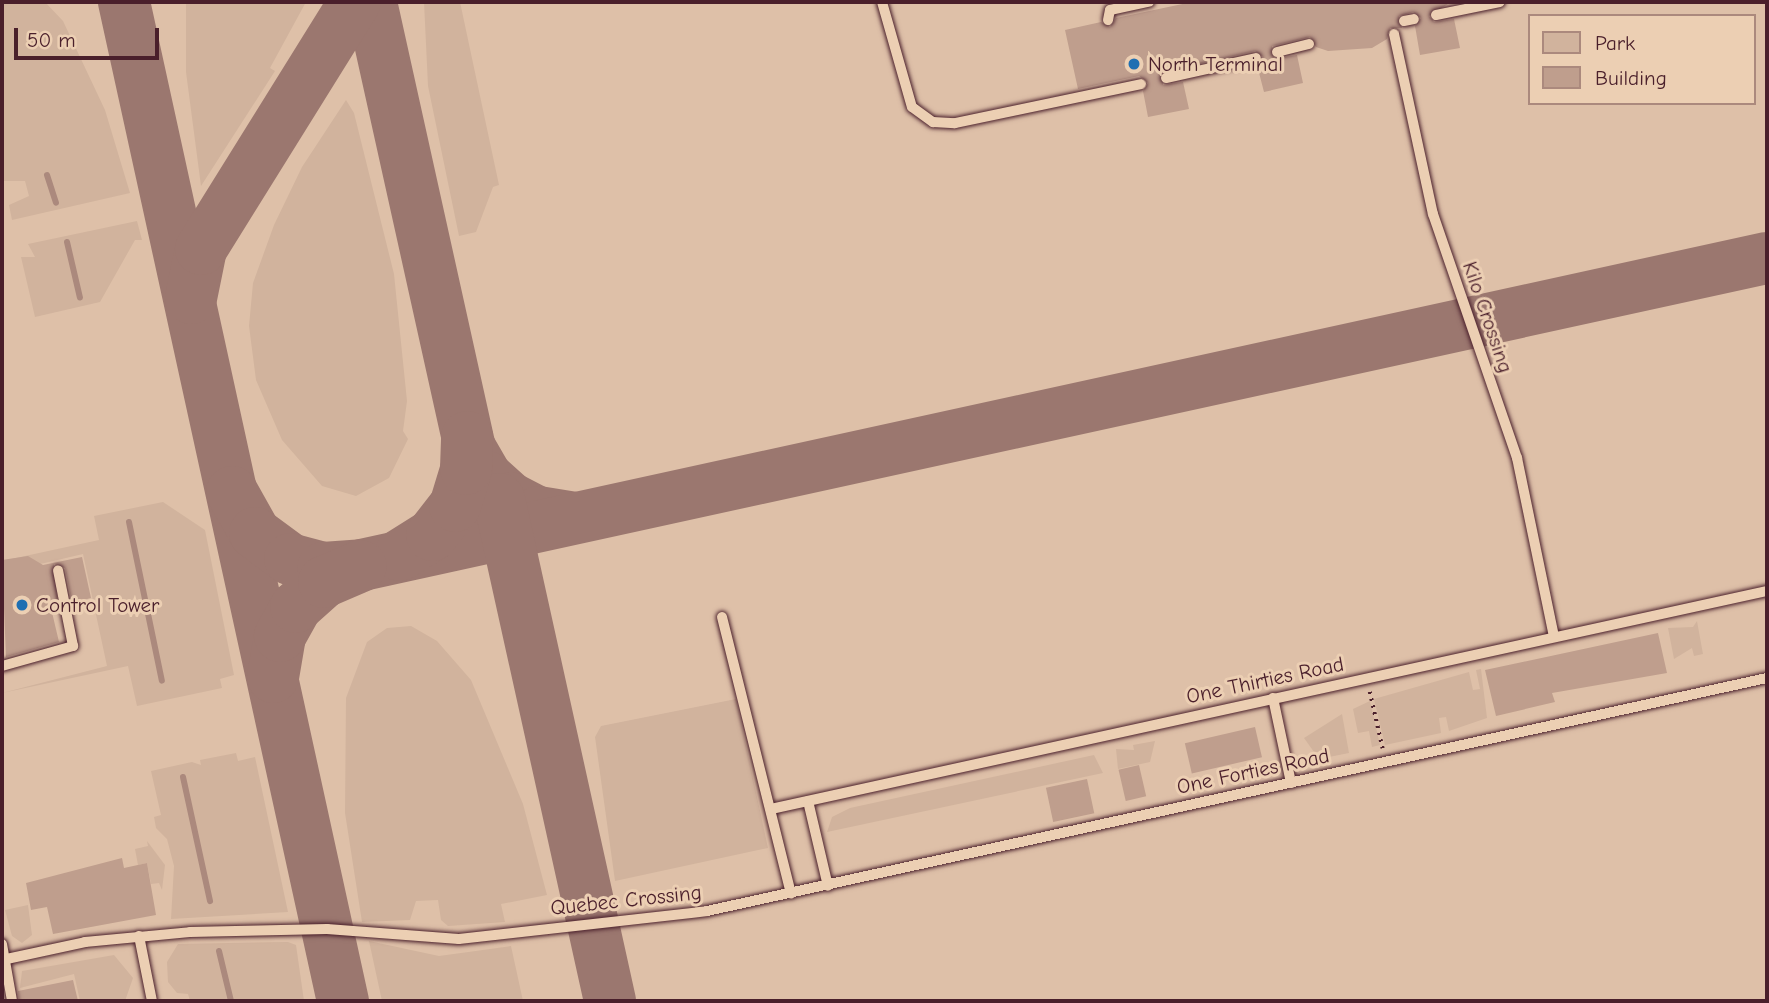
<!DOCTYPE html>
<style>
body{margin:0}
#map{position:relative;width:1769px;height:1003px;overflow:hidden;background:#eccfb3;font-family:"Comic Neue",sans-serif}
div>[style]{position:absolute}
.built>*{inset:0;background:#dec0a8}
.green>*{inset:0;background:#d1b39d}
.stream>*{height:6px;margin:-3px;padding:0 3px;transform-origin:3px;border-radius:3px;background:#ab897d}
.taxiway>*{height:52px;margin:-26px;padding:0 26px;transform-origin:26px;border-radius:26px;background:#9b776f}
.building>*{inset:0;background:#bf9e8d;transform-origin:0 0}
.path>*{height:3.5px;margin-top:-1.75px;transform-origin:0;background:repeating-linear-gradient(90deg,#4a1f2b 0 2px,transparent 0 7px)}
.roads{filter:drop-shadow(0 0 2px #4a1f2b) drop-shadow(0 0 2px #4a1f2b)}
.service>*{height:10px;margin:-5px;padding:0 5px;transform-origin:5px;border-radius:5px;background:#eccfb3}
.dots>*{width:19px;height:19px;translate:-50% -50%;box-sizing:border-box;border:4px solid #eccfb3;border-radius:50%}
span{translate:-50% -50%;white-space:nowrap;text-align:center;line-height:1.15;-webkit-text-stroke:6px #eccfb3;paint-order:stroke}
.poi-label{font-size:21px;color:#4a1f2b}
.left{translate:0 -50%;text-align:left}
.street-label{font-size:21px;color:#4a1f2b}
.frame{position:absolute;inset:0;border:4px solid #4a1f2b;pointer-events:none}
.legend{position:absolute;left:1528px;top:14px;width:228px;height:91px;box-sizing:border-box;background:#eccfb3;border:2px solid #ab897d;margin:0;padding:9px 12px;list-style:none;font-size:21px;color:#4a1f2b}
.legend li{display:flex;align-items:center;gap:14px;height:35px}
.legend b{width:35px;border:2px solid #ab897d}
.scale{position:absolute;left:14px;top:28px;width:145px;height:32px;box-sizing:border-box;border:4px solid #4a1f2b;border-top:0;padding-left:9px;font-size:21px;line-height:24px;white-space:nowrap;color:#4a1f2b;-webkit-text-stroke:5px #eccfb3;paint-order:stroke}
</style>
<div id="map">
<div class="built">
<i style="clip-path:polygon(evenodd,2px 2px,1767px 2px,1767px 1001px,2px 1001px,2px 2px,1529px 16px,1753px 16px,1753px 103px,1529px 103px,1529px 16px)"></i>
</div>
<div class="green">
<i style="clip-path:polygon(2px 2px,45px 2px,63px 21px,105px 110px,130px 193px,12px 220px,9px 205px,29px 196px,25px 181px,4px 181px,2px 173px)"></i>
<i style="clip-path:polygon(186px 2px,306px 2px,270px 68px,275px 71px,201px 186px,186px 72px)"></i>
<i style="clip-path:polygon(424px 2px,460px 2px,499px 185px,493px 187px,476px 232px,459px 236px,428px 86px)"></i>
<i style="clip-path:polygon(346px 100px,354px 113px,394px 274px,407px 401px,403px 431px,408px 439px,389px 478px,356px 496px,322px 486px,282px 440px,256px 380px,249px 326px,253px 283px,274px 225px,302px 167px)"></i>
<i style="clip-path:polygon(137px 221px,142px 240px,135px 240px,100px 302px,35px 317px,21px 257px,35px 257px,28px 244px)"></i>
<i style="clip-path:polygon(163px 502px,205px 530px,234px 675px,220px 679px,222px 688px,137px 706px,128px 666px,2px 693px,107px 666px,83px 554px,2px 573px,2px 561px,99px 540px,94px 516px)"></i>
<i style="clip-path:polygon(1697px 621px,1703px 654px,1694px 656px,1692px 648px,1674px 659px,1668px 628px,1693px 627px)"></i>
<i style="clip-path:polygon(411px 626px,437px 641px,471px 680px,523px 804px,547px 895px,501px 904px,505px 922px,448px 926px,441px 920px,438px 900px,416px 901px,410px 920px,362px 922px,345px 813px,346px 698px,367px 642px,387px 628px)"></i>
<i style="clip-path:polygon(1481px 669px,1487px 718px,1449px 731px,1446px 717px,1439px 718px,1441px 733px,1385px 745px,1374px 699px,1469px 672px,1473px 690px,1480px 689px,1476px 670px)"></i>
<i style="clip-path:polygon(736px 699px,768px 848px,615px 881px,595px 737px,601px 726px)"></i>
<i style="clip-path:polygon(1370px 701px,1380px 745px,1372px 747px,1369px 731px,1358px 733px,1353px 709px)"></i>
<i style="clip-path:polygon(1342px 714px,1349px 753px,1319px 759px,1304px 738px)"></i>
<i style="clip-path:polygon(1155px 741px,1150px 762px,1118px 769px,1116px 749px,1134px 750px,1133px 745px)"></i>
<i style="clip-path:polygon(236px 753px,238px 761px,255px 757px,288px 912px,171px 919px,174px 866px,167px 839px,156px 828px,154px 817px,161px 815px,151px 771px,192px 762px,201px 765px,200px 760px)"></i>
<i style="clip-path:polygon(1094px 755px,1103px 773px,827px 832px,832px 817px,850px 808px)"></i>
<i style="clip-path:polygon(147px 841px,165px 865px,162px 890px,159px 883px,151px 884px,147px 863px,138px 865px,135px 849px,148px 846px)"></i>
<i style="clip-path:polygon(28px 905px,32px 935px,22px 943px,12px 936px,5px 910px)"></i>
<i style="clip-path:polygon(369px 941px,439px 956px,511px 946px,523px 1001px,382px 1001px)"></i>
<i style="clip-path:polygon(288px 942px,296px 945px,304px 1001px,190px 1001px,188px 994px,177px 993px,168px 982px,167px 962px,178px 944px)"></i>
<i style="clip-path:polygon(114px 955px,133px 978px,125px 1001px,80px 1001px,74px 974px,20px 988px,22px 971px)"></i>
</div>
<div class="stream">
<i style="left:47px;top:175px;width:29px;rotate:72deg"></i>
<i style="left:67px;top:242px;width:57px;rotate:76.9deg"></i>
<i style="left:129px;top:522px;width:162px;rotate:78.3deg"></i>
<i style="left:183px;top:777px;width:127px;rotate:77.7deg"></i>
<i style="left:219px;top:951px;width:51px;rotate:76.5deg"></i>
</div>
<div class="taxiway">
<i style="left:124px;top:2px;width:1023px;rotate:77.64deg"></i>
<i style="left:371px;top:2px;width:457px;rotate:77.5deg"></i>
<i style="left:470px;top:448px;width:34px;rotate:60deg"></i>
<i style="left:487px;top:477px;width:31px;rotate:42deg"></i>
<i style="left:510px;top:498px;width:31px;rotate:27deg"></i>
<i style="left:538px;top:512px;width:36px;rotate:9deg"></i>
<i style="left:191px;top:298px;width:50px;rotate:-78.5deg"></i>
<i style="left:201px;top:249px;width:291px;rotate:-58.1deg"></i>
<i style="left:232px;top:492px;width:47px;rotate:60.7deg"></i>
<i style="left:255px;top:533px;width:44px;rotate:36.6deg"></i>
<i style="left:290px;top:559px;width:34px;rotate:15deg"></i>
<i style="left:323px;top:568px;width:39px;rotate:-4deg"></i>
<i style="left:362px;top:565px;width:1438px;rotate:-12.33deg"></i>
<i style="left:499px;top:499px;width:514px;rotate:77.53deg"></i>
<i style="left:400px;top:555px;width:38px;rotate:-32deg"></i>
<i style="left:432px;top:535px;width:37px;rotate:-52deg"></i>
<i style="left:455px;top:506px;width:39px;rotate:-73deg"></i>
<i style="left:466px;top:469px;width:32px;rotate:-88deg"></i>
<i style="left:273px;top:677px;width:42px;rotate:-80.3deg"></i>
<i style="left:280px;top:636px;width:33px;rotate:-61deg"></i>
<i style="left:296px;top:607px;width:38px;rotate:-42deg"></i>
<i style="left:324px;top:582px;width:40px;rotate:-23.4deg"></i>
</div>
<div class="building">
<i style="clip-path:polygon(1192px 2px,1451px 2px,1429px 16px,1434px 22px,1454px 19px,1460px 48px,1420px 55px,1415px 26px,1421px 18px,1413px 12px,1399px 16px,1402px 28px,1390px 28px,1387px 39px,1372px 48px,1328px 51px,1316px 47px,1310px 37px,1272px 46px,1274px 59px,1297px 55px,1303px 83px,1264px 92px,1257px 65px,1263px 57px,1255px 51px,1162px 72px,1163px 85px,1183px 82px,1189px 109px,1148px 117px,1143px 91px,1148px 83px,1139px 76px,1078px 89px,1065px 30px,1101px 22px,1110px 27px,1116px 18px)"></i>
<i style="clip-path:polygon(28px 556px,43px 565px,82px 557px,91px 598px,72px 603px,65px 568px,54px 564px,58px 606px,51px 608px,59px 642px,6px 657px,2px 560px)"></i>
<i style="clip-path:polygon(1658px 633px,1667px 673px,1552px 693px,1555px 702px,1496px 716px,1485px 670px)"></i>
<i style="left:1255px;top:727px;width:31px;height:72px;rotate:77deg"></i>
<i style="left:1139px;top:765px;width:32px;height:21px;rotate:77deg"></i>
<i style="left:1087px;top:779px;width:35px;height:42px;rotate:78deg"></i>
<i style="clip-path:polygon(122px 858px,124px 868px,147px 863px,156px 915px,53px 934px,47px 907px,31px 910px,26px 883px)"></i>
<i style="clip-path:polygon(73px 980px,78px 1001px,19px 1001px,18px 991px)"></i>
</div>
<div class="path">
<i style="left:1370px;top:692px;width:58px;rotate:77.2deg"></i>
</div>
<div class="roads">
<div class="service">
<i style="left:882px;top:2px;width:109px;rotate:74.1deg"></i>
<i style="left:912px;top:107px;width:26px;rotate:36deg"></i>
<i style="left:933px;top:122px;width:22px;rotate:3deg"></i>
<i style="left:955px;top:123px;width:190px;rotate:-11.8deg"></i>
<i style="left:1436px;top:15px;width:65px;rotate:-11.5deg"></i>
<i style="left:1108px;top:20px;width:10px;rotate:-79deg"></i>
<i style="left:1110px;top:10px;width:40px;rotate:-12deg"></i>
<i style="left:1404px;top:21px;width:10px;rotate:-11deg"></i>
<i style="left:1394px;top:34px;width:184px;rotate:77.8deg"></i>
<i style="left:1433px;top:214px;width:258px;rotate:71deg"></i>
<i style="left:1517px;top:458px;width:182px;rotate:78.3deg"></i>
<i style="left:1277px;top:52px;width:33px;rotate:-14deg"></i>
<i style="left:1166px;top:78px;width:92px;rotate:-12.5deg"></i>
<i style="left:722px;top:617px;width:285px;rotate:76deg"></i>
<i style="left:2px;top:666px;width:74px;rotate:-15.7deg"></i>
<i style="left:73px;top:646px;width:77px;rotate:-101.2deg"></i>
<i style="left:1273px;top:698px;width:87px;rotate:78deg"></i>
<i style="left:808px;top:801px;width:87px;rotate:76.8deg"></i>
<i style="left:771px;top:809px;width:1020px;rotate:-12.35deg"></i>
<i style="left:139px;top:936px;width:66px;rotate:78.7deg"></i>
<i style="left:2px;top:944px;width:58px;rotate:80deg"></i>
<i style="left:2px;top:960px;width:85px;rotate:-12.2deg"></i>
<i style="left:85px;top:942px;width:105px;rotate:-5.4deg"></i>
<i style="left:190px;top:932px;width:137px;rotate:-1.3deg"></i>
<i style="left:327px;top:929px;width:132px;rotate:4.3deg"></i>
<i style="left:459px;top:939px;width:250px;rotate:-6.4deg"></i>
<i style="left:707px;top:911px;width:1085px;rotate:-12.4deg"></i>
</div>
</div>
<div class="dots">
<i style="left:1134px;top:64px;background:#1f6fb2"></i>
<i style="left:22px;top:605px;background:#1f6fb2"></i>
</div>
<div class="poi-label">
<span class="left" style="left:1148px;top:64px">North Terminal</span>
<span class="left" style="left:36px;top:605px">Control Tower</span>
</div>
<div class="street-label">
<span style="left:1488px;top:317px;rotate:71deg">Kilo Crossing</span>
<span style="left:1265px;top:680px;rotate:-12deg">One Thirties Road</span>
<span style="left:1253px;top:771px;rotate:-12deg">One Forties Road</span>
<span style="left:626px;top:900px;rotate:-6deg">Quebec Crossing</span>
</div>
<div class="frame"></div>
<ul class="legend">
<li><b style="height:19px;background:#d1b39d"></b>Park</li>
<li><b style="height:19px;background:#bf9e8d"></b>Building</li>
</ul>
<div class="scale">50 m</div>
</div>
